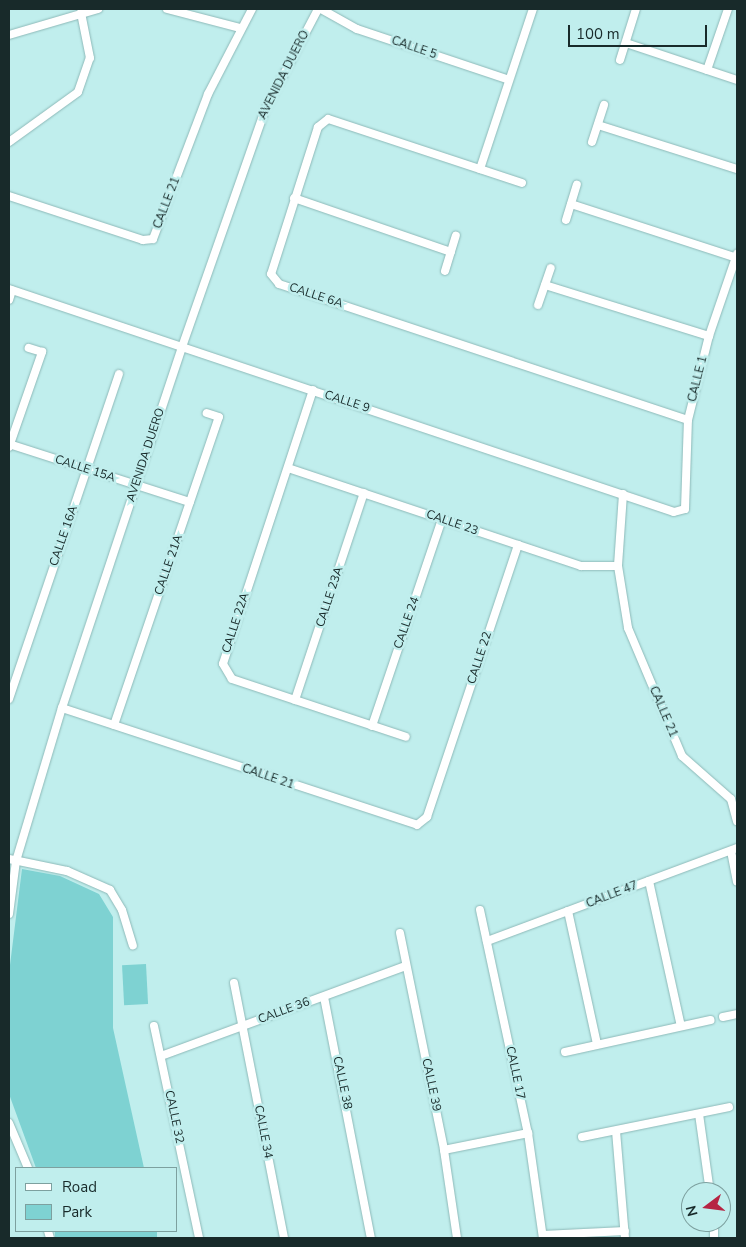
<!DOCTYPE html>
<style>
body{margin:0}
#map{position:relative;width:746px;height:1247px;overflow:hidden;background:#c0eeed;font-family:"Nunito Sans",sans-serif}
div>[style]{position:absolute}
.green>*{inset:0;background:#7ed2d2;transform-origin:0 0}
.roads{filter:drop-shadow(0 0 1px #8db9b8) drop-shadow(0 0 1px #8db9b8)}
.minor>*{height:8px;margin:-4px;padding:0 4px;transform-origin:4px;border-radius:4px;background:#fff}
span{translate:-50% -50%;white-space:nowrap;text-align:center;line-height:1.15;-webkit-text-stroke:5px #c0eeed;paint-order:stroke}
.street-label{font-size:12px;color:#182a2a}
.frame{position:absolute;inset:0;border:10px solid #182a2a;pointer-events:none}
.legend{position:absolute;left:15px;top:1167px;width:162px;height:65px;box-sizing:border-box;background:#c0eeed;border:1px solid #7da09f;margin:0;padding:6px 9px;list-style:none;font-size:15px;color:#182a2a}
.legend li{display:flex;align-items:center;gap:10px;height:25px}
.legend b{width:25px;border:1px solid #7da09f}
.north{position:absolute;left:681px;top:1182px;width:50px;height:50px;box-sizing:border-box;background:#c0eeed;border:1px solid #7da09f;border-radius:50%;rotate:255deg;font-size:14px;font-weight:700;line-height:20px;text-align:center;color:#182a2a}
.north::after{content:'';display:block;margin:auto;width:18px;height:22px;background:#b62443;clip-path:polygon(50% 0,100% 100%,50% 72%,0 100%)}
.scale{position:absolute;left:568px;top:25px;width:139px;height:22px;box-sizing:border-box;border:2px solid #182a2a;border-top:0;padding-left:6px;font-size:15px;line-height:18px;white-space:nowrap;color:#182a2a;-webkit-text-stroke:4px #c0eeed;paint-order:stroke}
</style>
<div id="map">
<div class="green">
<i style="clip-path:polygon(22px 869px,60px 876px,99px 894px,113px 917px,113px 1028px,144px 1168px,36px 1168px,9px 1094px,9px 973px)"></i>
<i style="left:146px;top:964px;width:40px;height:24px;rotate:87deg"></i>
<i style="left:55px;top:1231px;width:102px;height:8px"></i>
</div>
<div class="roads">
<div class="minor">
<i style="left:167px;top:9px;width:75px;rotate:14.6deg"></i>
<i style="left:321px;top:9px;width:41px;rotate:29.1deg"></i>
<i style="left:357px;top:29px;width:160px;rotate:18.5deg"></i>
<i style="left:9px;top:35px;width:93px;rotate:-16.3deg"></i>
<i style="left:626px;top:43px;width:117px;rotate:18.4deg"></i>
<i style="left:620px;top:60px;width:53px;rotate:-72.6deg"></i>
<i style="left:707px;top:70px;width:65px;rotate:-71deg"></i>
<i style="left:598px;top:125px;width:146px;rotate:17.6deg"></i>
<i style="left:9px;top:142px;width:85px;rotate:-35.9deg"></i>
<i style="left:78px;top:92px;width:36px;rotate:-71deg"></i>
<i style="left:90px;top:58px;width:46px;rotate:-101.3deg"></i>
<i style="left:592px;top:142px;width:39px;rotate:-72deg"></i>
<i style="left:480px;top:169px;width:169px;rotate:-71.7deg"></i>
<i style="left:522px;top:183px;width:204px;rotate:-161.7deg"></i>
<i style="left:328px;top:119px;width:13px;rotate:141deg"></i>
<i style="left:318px;top:127px;width:154px;rotate:107.7deg"></i>
<i style="left:271px;top:274px;width:13px;rotate:51deg"></i>
<i style="left:279px;top:284px;width:431px;rotate:18.4deg"></i>
<i style="left:9px;top:196px;width:141px;rotate:18.2deg"></i>
<i style="left:143px;top:240px;width:10px;rotate:-6deg"></i>
<i style="left:153px;top:239px;width:155px;rotate:-69.2deg"></i>
<i style="left:208px;top:94px;width:96px;rotate:-62.6deg"></i>
<i style="left:294px;top:198px;width:166px;rotate:19deg"></i>
<i style="left:571px;top:204px;width:175px;rotate:18deg"></i>
<i style="left:566px;top:220px;width:37px;rotate:-73deg"></i>
<i style="left:445px;top:271px;width:37px;rotate:-73deg"></i>
<i style="left:545px;top:285px;width:172px;rotate:17.3deg"></i>
<i style="left:9px;top:289px;width:701px;rotate:18.54deg"></i>
<i style="left:674px;top:512px;width:11px;rotate:-15deg"></i>
<i style="left:685px;top:509px;width:89px;rotate:-88.1deg"></i>
<i style="left:688px;top:420px;width:87px;rotate:-76deg"></i>
<i style="left:709px;top:336px;width:87px;rotate:-71.1deg"></i>
<i style="left:9px;top:300px;width:10px;rotate:-73deg"></i>
<i style="left:538px;top:305px;width:39px;rotate:-71deg"></i>
<i style="left:313px;top:390px;width:288px;rotate:108.2deg"></i>
<i style="left:223px;top:664px;width:17px;rotate:59deg"></i>
<i style="left:232px;top:679px;width:183px;rotate:18.4deg"></i>
<i style="left:9px;top:444px;width:190px;rotate:17.8deg"></i>
<i style="left:9px;top:447px;width:101px;rotate:-70.8deg"></i>
<i style="left:42px;top:352px;width:14px;rotate:-163deg"></i>
<i style="left:288px;top:468px;width:309px;rotate:18.5deg"></i>
<i style="left:581px;top:566px;width:37px"></i>
<i style="left:623px;top:494px;width:72px;rotate:94deg"></i>
<i style="left:618px;top:566px;width:63px;rotate:80.8deg"></i>
<i style="left:628px;top:628px;width:139px;rotate:67.1deg"></i>
<i style="left:682px;top:756px;width:65px;rotate:41.3deg"></i>
<i style="left:731px;top:799px;width:23px;rotate:75deg"></i>
<i style="left:9px;top:699px;width:343px;rotate:-71.3deg"></i>
<i style="left:295px;top:700px;width:218px;rotate:-71.6deg"></i>
<i style="left:62px;top:708px;width:374px;rotate:18.2deg"></i>
<i style="left:417px;top:825px;width:13px;rotate:-39deg"></i>
<i style="left:427px;top:817px;width:287px;rotate:-71.5deg"></i>
<i style="left:114px;top:725px;width:325px;rotate:-71.2deg"></i>
<i style="left:219px;top:417px;width:13px;rotate:-162deg"></i>
<i style="left:372px;top:726px;width:219px;rotate:-71.3deg"></i>
<i style="left:731px;top:851px;width:31px;rotate:79deg"></i>
<i style="left:9px;top:859px;width:59px;rotate:11.7deg"></i>
<i style="left:67px;top:871px;width:47px;rotate:23.8deg"></i>
<i style="left:110px;top:890px;width:23px;rotate:59deg"></i>
<i style="left:122px;top:910px;width:37px;rotate:73deg"></i>
<i style="left:649px;top:881px;width:148px;rotate:77.6deg"></i>
<i style="left:480px;top:910px;width:228px;rotate:77.9deg"></i>
<i style="left:528px;top:1133px;width:106px;rotate:81.9deg"></i>
<i style="left:568px;top:911px;width:136px;rotate:77.7deg"></i>
<i style="left:9px;top:914px;width:53px;rotate:-82.5deg"></i>
<i style="left:16px;top:861px;width:160px;rotate:-73.3deg"></i>
<i style="left:62px;top:708px;width:380px;rotate:-71.6deg"></i>
<i style="left:182px;top:347px;width:251px;rotate:-70.7deg"></i>
<i style="left:265px;top:110px;width:114px;rotate:-62.3deg"></i>
<i style="left:400px;top:933px;width:221px;rotate:78.5deg"></i>
<i style="left:444px;top:1150px;width:89px;rotate:81.6deg"></i>
<i style="left:487px;top:941px;width:267px;rotate:-20.4deg"></i>
<i style="left:234px;top:983px;width:260px;rotate:78.9deg"></i>
<i style="left:324px;top:997px;width:246px;rotate:79deg"></i>
<i style="left:723px;top:1017px;width:14px;rotate:-12deg"></i>
<i style="left:154px;top:1026px;width:217px;rotate:78deg"></i>
<i style="left:565px;top:1052px;width:149px;rotate:-12.4deg"></i>
<i style="left:161px;top:1056px;width:261px;rotate:-20.2deg"></i>
<i style="left:699px;top:1114px;width:79px;rotate:82deg"></i>
<i style="left:9px;top:1123px;width:49px;rotate:67.1deg"></i>
<i style="left:616px;top:1131px;width:107px;rotate:85.2deg"></i>
<i style="left:582px;top:1137px;width:150px;rotate:-11.5deg"></i>
<i style="left:444px;top:1150px;width:86px;rotate:-11.4deg"></i>
<i style="left:714px;top:1222px;width:16px;rotate:90deg"></i>
<i style="left:48px;top:1231px;width:7px;rotate:74deg"></i>
<i style="left:543px;top:1235px;width:82px;rotate:-2.8deg"></i>
</div>
</div>
<div class="street-label">
<span style="left:414px;top:48px;rotate:19deg">CALLE 5</span>
<span style="left:284px;top:75px;rotate:-63deg">AVENIDA DUERO</span>
<span style="left:167px;top:203px;rotate:-69deg">CALLE 21</span>
<span style="left:316px;top:296px;rotate:18deg">CALLE 6A</span>
<span style="left:698px;top:379px;rotate:-76deg">CALLE 1</span>
<span style="left:347px;top:402px;rotate:18deg">CALLE 9</span>
<span style="left:146px;top:455px;rotate:-72deg">AVENIDA DUERO</span>
<span style="left:85px;top:469px;rotate:18deg">CALLE 15A</span>
<span style="left:452px;top:523px;rotate:19deg">CALLE 23</span>
<span style="left:64px;top:536px;rotate:-71deg">CALLE 16A</span>
<span style="left:169px;top:565px;rotate:-71deg">CALLE 21A</span>
<span style="left:330px;top:597px;rotate:-72deg">CALLE 23A</span>
<span style="left:236px;top:623px;rotate:-72deg">CALLE 22A</span>
<span style="left:407px;top:623px;rotate:-71deg">CALLE 24</span>
<span style="left:480px;top:658px;rotate:-72deg">CALLE 22</span>
<span style="left:663px;top:712px;rotate:67deg">CALLE 21</span>
<span style="left:268px;top:777px;rotate:19deg">CALLE 21</span>
<span style="left:612px;top:895px;rotate:-21deg">CALLE 47</span>
<span style="left:284px;top:1011px;rotate:-20deg">CALLE 36</span>
<span style="left:515px;top:1073px;rotate:78deg">CALLE 17</span>
<span style="left:342px;top:1083px;rotate:78deg">CALLE 38</span>
<span style="left:431px;top:1085px;rotate:78deg">CALLE 39</span>
<span style="left:174px;top:1117px;rotate:78deg">CALLE 32</span>
<span style="left:263px;top:1132px;rotate:79deg">CALLE 34</span>
</div>
<div class="frame"></div>
<ul class="legend">
<li><b style="height:6px;background:#fff"></b>Road</li>
<li><b style="height:14px;background:#7ed2d2"></b>Park</li>
</ul>
<div class="north">N</div>
<div class="scale">100 m</div>
</div>
